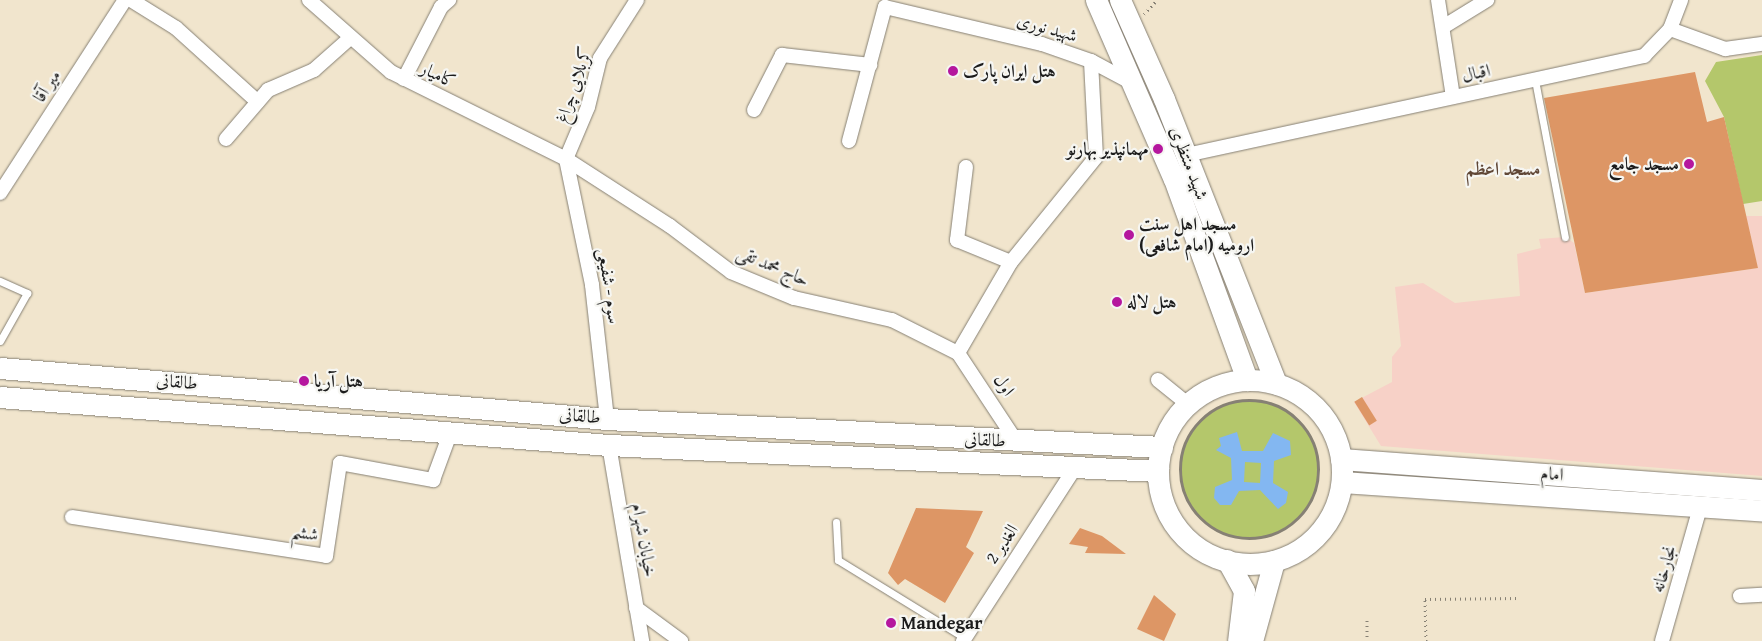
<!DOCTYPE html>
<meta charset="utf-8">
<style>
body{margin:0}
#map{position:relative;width:1762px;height:641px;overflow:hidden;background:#f1e5cd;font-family:"Gentium Book Plus",Amiri,serif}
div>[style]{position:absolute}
.built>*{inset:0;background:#f7d1c7}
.green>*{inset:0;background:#b4c76b}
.round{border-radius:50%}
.water>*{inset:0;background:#83b7f1}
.building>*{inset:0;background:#dd9665;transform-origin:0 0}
.path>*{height:3px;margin-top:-1.5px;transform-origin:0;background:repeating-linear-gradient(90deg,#868074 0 1px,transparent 0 5px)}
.path>.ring{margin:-1.5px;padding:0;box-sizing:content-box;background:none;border:3px solid #868074;border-radius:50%}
.roads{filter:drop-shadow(0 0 1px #868074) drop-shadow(0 0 1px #868074)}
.lane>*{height:7px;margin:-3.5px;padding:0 3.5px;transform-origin:3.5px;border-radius:3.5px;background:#fff}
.street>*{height:14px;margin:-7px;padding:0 7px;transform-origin:7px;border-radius:7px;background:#fff}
.primary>*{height:21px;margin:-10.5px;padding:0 10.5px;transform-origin:10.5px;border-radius:10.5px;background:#fff}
.primary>.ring{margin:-10.5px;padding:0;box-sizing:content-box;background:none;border:21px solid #fff;border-radius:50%}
.dots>*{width:14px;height:14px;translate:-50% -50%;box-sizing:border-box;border:2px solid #f6f6f2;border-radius:50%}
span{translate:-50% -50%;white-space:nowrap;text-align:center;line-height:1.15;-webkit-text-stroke:4.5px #f6f6f2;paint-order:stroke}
.street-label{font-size:18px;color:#1c1c1c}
.poi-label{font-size:18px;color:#1c1c1c;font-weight:700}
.left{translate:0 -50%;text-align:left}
.right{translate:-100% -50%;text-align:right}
.neighbourhood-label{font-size:19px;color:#604736;font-weight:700}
</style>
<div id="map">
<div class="built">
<i style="clip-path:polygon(1746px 216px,1762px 216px,1762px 476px,1381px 446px,1354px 402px,1392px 382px,1392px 357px,1401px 346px,1395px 287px,1423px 283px,1455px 303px,1520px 296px,1517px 254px,1541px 248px,1539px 239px,1565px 237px,1574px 243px,1585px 293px,1758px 268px)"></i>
</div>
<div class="green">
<i style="clip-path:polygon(1762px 55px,1762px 201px,1743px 204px,1724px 117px,1705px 81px,1716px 62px)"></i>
<i class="round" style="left:1180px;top:400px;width:138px;height:138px"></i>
</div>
<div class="water">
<i style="clip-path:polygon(evenodd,1237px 432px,1242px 451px,1263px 451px,1273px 433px,1290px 441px,1291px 455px,1274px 461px,1273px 483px,1288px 492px,1286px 503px,1278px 509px,1260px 490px,1239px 491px,1231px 505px,1220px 505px,1214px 498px,1215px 487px,1232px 480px,1231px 458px,1216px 450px,1221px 446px,1219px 438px,1237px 432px,1245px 462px,1261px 463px,1260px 483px,1244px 482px,1245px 462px)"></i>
</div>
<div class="building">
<i style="clip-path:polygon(1695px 72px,1707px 122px,1724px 117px,1758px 268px,1585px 293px,1544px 98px)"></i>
<i style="left:1362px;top:397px;width:28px;height:9px;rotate:58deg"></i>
<i style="clip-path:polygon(916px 508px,983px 511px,966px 547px,974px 553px,945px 603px,905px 579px,898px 585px,888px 573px)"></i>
<i style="clip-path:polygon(1080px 528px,1102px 536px,1126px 554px,1085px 553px,1088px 547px,1069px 544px)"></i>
<i style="clip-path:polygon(1154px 595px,1176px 614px,1164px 641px,1137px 629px)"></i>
</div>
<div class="path">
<i style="left:1144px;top:14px;width:19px;rotate:-47deg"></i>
<i class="ring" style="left:1180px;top:400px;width:135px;height:135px"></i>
<i style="left:1367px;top:641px;width:21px;rotate:-90deg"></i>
<i style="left:1426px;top:641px;width:42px;rotate:-91.4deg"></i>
<i style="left:1425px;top:599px;width:95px;rotate:-0.6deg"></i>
</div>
<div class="roads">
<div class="lane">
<i style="left:1535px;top:80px;width:160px;rotate:79.2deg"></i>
<i style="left:0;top:281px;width:30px;rotate:24deg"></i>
<i style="left:27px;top:293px;width:55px;rotate:119.4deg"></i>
<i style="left:836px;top:522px;width:38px;rotate:87deg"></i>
<i style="left:838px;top:560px;width:147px;rotate:31.6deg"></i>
</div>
<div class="street">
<i style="left:131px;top:0;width:53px;rotate:31.9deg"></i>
<i style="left:176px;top:28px;width:110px;rotate:42.1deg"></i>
<i style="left:309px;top:0;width:109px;rotate:41.3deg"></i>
<i style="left:391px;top:72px;width:195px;rotate:26.4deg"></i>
<i style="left:566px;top:159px;width:124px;rotate:32.8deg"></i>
<i style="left:670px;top:226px;width:76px;rotate:37deg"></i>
<i style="left:731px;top:272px;width:68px;rotate:22.4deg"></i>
<i style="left:794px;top:298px;width:100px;rotate:12.7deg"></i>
<i style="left:892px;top:320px;width:74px;rotate:26.6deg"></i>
<i style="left:958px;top:353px;width:105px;rotate:56.6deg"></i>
<i style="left:1438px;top:0;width:98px;rotate:81.2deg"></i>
<i style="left:885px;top:7px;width:161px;rotate:13.3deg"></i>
<i style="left:1042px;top:44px;width:52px;rotate:19.1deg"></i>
<i style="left:1091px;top:61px;width:49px;rotate:28.1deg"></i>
<i style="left:1443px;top:27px;width:52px;rotate:-31.5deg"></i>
<i style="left:1670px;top:29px;width:59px;rotate:20deg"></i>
<i style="left:1725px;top:49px;width:37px;rotate:-8deg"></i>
<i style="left:404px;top:79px;width:81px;rotate:-62.8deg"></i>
<i style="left:441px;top:7px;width:11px;rotate:-41deg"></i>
<i style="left:754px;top:110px;width:62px;rotate:-63deg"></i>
<i style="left:782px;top:55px;width:89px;rotate:6.5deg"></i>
<i style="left:226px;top:139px;width:65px;rotate:-49.4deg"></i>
<i style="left:268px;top:90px;width:50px;rotate:-23.5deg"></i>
<i style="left:314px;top:70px;width:48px;rotate:-41.6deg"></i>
<i style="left:849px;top:141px;width:139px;rotate:-75deg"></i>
<i style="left:1186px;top:155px;width:469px;rotate:-12.2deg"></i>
<i style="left:1644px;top:56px;width:37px;rotate:-46deg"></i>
<i style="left:1670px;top:29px;width:31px;rotate:-69deg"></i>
<i style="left:566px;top:159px;width:129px;rotate:78.3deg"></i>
<i style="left:592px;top:285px;width:135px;rotate:83.6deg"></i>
<i style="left:566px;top:159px;width:56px;rotate:-67.1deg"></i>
<i style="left:588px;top:107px;width:50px;rotate:-76.2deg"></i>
<i style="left:600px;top:58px;width:69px;rotate:-57.5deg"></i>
<i style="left:966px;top:167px;width:74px;rotate:97deg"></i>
<i style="left:957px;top:240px;width:58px;rotate:22.2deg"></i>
<i style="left:0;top:193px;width:230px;rotate:-57.1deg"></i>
<i style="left:958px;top:353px;width:105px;rotate:-59.8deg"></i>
<i style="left:1011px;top:262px;width:135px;rotate:-51deg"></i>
<i style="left:1096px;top:157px;width:96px;rotate:-93deg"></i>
<i style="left:1158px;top:380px;width:38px;rotate:39deg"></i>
<i style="left:609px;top:445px;width:199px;rotate:80.4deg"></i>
<i style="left:72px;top:517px;width:257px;rotate:8.7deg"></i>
<i style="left:326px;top:556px;width:94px;rotate:-81.4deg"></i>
<i style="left:340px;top:463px;width:95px;rotate:10.4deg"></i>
<i style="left:433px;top:480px;width:52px;rotate:-69.8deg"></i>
<i style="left:1740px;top:596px;width:22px;rotate:-3deg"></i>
<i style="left:636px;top:608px;width:56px;rotate:36.3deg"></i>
<i style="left:963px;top:641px;width:206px;rotate:-57.1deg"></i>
<i style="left:1662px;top:641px;width:138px;rotate:-74.1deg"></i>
</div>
<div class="primary">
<i style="left:1096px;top:0;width:195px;rotate:66.5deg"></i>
<i style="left:1174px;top:179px;width:214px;rotate:70deg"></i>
<i style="left:1120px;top:0;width:108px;rotate:66deg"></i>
<i style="left:1164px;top:99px;width:306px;rotate:68.5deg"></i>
<i style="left:0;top:368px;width:609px;rotate:4.8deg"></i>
<i style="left:607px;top:419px;width:556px;rotate:2.89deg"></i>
<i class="ring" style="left:1158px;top:380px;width:163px;height:163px"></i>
<i style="left:0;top:397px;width:611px;rotate:4.51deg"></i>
<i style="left:609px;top:445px;width:550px;rotate:2.71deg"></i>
<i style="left:1341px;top:459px;width:422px;rotate:4.2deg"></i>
<i style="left:1342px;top:482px;width:421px;rotate:3.9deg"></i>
<i style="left:1227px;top:560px;width:35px;rotate:61deg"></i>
<i style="left:1244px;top:591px;width:50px;rotate:96.8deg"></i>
<i style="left:1252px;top:641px;width:83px;rotate:-74.6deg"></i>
</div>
</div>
<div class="dots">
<i style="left:953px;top:71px;background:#b5179e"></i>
<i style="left:1158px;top:149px;background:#b5179e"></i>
<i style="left:1689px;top:164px;background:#b5179e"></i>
<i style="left:1129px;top:235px;background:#b5179e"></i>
<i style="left:1117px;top:302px;background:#b5179e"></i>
<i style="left:304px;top:381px;background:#b5179e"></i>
<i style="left:891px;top:623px;background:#b5179e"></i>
</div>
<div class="street-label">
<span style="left:1047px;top:28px;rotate:16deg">شهید نوری</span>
<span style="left:1476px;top:73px;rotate:-12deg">اقبال</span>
<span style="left:438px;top:75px;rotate:26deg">کامیار</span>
<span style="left:574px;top:85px;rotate:-71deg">کربلایی چراغ</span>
<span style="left:47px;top:86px;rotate:-57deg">میر آقا</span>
<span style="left:1189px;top:163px;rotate:69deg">شهید منتظری</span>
<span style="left:773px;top:266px;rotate:23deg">حاج محمد تقی</span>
<span style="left:609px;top:286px;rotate:82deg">سوم - شفیعی</span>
<span style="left:177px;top:382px;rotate:5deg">طالقانی</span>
<span style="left:1004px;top:385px;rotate:55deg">اول</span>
<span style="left:580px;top:416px;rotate:5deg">طالقانی</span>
<span style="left:985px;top:440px;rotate:3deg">طالقانی</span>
<span style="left:1552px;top:474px;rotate:4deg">امام</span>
<span style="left:305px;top:533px;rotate:9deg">ششم</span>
<span style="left:644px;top:540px;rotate:80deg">خیابان شهرام</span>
<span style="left:1002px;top:544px;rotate:-56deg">2 الغدیر</span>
<span style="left:1664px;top:569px;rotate:-73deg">نجارخانه</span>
</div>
<div class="poi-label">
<span class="left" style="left:963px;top:71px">هتل ایران پارک</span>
<span class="right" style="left:1148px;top:149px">مهمانپذیر بهارنو</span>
<span class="right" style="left:1679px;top:164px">مسجد جامع</span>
<span class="left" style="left:1139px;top:235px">مسجد اهل سنت<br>ارومیه (امام شافعی)</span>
<span class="left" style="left:1127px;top:302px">هتل لاله</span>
<span class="left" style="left:314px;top:381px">هتل آریا</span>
<span class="left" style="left:901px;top:623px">Mandegar</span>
</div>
<div class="neighbourhood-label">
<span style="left:1503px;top:169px">مسجد اعظم</span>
</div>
</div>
